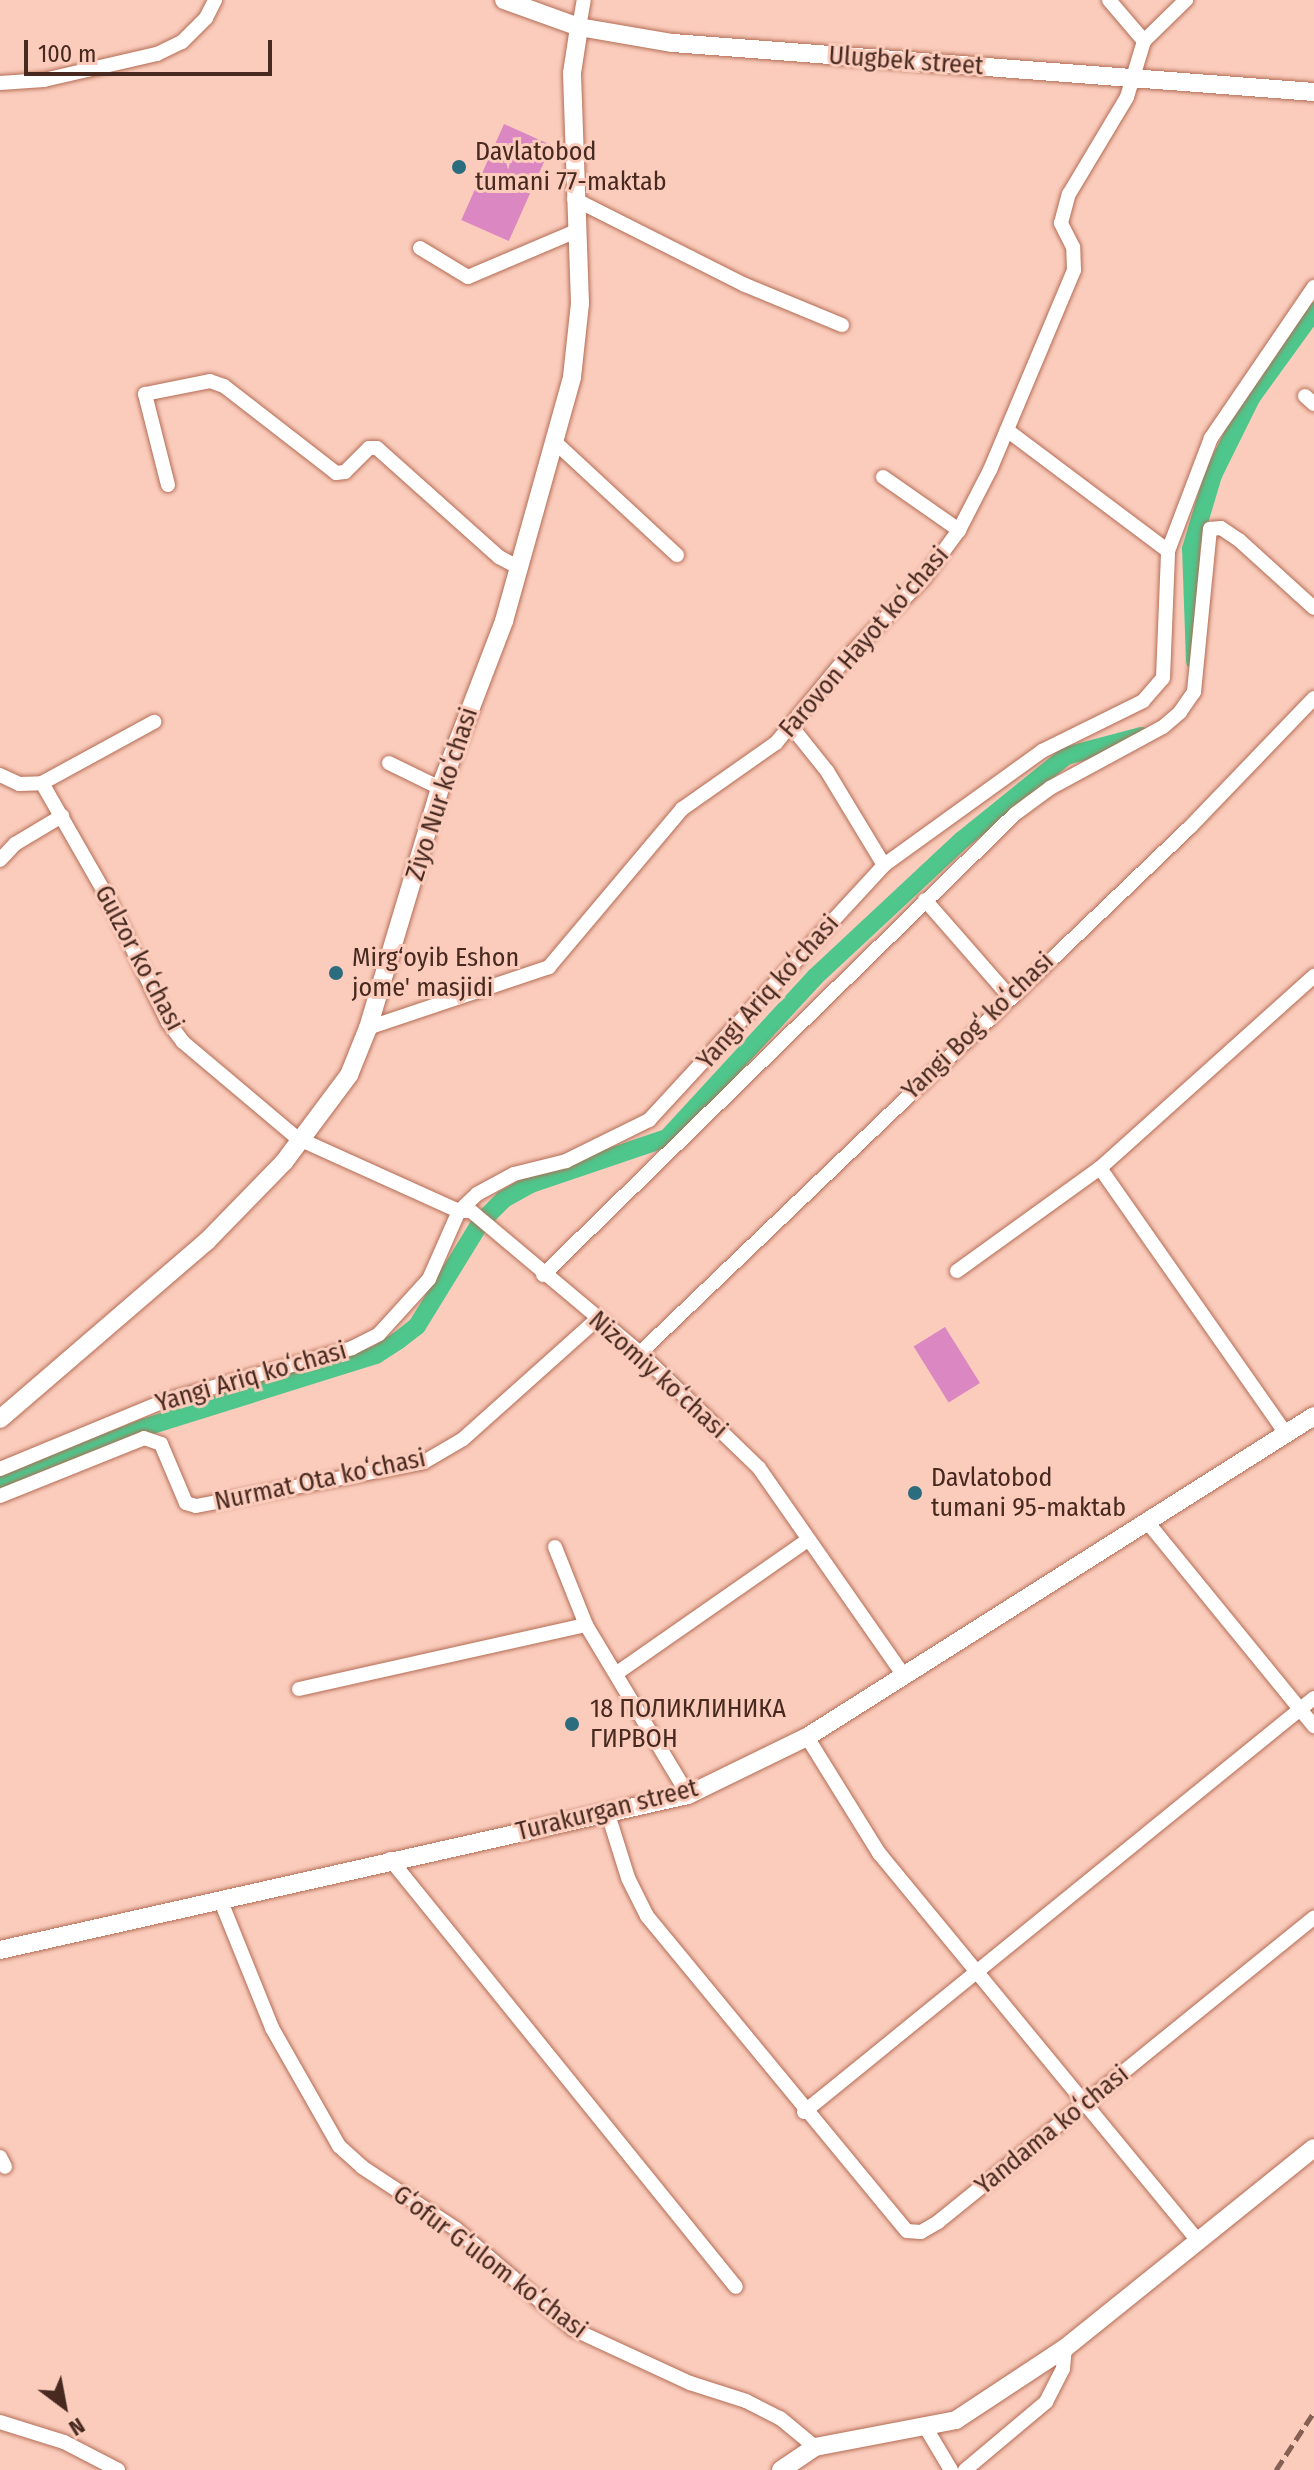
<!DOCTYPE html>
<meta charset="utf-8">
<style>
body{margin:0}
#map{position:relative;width:1314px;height:2470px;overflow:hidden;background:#fbccbc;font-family:"Fira Sans Condensed",sans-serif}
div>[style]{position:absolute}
.green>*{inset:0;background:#db87c1;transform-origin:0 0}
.canal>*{height:18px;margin:-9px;padding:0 9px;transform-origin:9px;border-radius:9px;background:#4ec68c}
.roads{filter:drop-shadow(0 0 2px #b36d55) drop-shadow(0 0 2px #b36d55)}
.street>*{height:14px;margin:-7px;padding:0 7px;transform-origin:7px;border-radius:7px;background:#fff}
.secondary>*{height:18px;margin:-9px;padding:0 9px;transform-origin:9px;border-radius:9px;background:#fff}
.rail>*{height:5px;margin-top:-2.5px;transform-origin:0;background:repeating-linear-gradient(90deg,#856155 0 12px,transparent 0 18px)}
.dots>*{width:22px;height:22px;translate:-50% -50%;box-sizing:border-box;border:4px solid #fbccbc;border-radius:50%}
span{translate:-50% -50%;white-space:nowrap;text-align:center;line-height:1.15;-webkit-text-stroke:6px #fbccbc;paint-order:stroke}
.street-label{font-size:26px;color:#47291f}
.poi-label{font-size:26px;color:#47291f}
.left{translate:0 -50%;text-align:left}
.north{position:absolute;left:24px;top:2366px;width:80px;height:80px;-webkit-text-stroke:6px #fbccbc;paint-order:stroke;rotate:148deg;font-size:22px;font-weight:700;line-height:32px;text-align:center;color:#47291f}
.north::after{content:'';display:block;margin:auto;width:28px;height:36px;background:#47291f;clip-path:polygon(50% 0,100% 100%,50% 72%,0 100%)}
.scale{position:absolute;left:24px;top:40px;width:248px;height:36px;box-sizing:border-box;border:4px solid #47291f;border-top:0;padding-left:10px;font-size:24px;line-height:28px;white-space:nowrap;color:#47291f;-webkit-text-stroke:6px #fbccbc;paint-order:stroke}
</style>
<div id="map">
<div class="green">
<i style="left:504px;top:124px;width:52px;height:105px;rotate:24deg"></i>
<i style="left:945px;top:1327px;width:66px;height:37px;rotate:58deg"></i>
</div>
<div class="canal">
<i style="left:1195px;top:661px;width:112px;rotate:-92deg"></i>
<i style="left:1191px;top:549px;width:77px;rotate:-73.4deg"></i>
<i style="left:1213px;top:475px;width:86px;rotate:-63.7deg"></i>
<i style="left:1251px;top:398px;width:107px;rotate:-54.1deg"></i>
<i style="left:0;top:1484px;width:157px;rotate:-21.3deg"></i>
<i style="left:146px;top:1427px;width:241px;rotate:-17.4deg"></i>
<i style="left:376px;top:1355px;width:27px;rotate:-33deg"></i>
<i style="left:399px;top:1340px;width:23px;rotate:-38deg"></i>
<i style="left:417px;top:1326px;width:122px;rotate:-58.4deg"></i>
<i style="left:481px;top:1222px;width:33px;rotate:-45deg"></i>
<i style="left:504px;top:1199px;width:31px;rotate:-29deg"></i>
<i style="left:531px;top:1184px;width:144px;rotate:-18.7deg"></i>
<i style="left:667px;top:1138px;width:219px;rotate:-47.4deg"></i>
<i style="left:815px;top:977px;width:201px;rotate:-43deg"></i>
<i style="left:962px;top:840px;width:134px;rotate:-38.9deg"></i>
<i style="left:1066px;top:756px;width:78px;rotate:-14.9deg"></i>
</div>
<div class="roads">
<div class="street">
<i style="left:1109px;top:0;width:54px;rotate:49.5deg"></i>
<i style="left:579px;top:27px;width:27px;rotate:-80deg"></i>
<i style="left:0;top:83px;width:44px;rotate:-3.9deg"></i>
<i style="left:44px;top:80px;width:116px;rotate:-13deg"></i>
<i style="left:157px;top:54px;width:28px;rotate:-26deg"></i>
<i style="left:182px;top:42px;width:34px;rotate:-45deg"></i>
<i style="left:206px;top:18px;width:20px;rotate:-63deg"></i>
<i style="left:574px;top:199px;width:191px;rotate:26.7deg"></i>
<i style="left:745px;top:285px;width:105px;rotate:22.4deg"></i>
<i style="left:420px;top:248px;width:56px;rotate:31.1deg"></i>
<i style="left:468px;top:277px;width:115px;rotate:-23deg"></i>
<i style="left:1305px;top:396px;width:12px;rotate:42deg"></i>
<i style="left:1007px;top:430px;width:201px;rotate:36.9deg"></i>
<i style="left:556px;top:443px;width:165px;rotate:42.8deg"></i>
<i style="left:883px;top:477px;width:93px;rotate:34.9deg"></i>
<i style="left:168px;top:485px;width:94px;rotate:-104.2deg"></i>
<i style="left:145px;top:394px;width:66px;rotate:-11.3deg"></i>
<i style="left:210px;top:381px;width:15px;rotate:20deg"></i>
<i style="left:224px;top:386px;width:142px;rotate:37.8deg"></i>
<i style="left:336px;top:473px;width:9px;rotate:-6deg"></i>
<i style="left:345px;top:472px;width:34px;rotate:-45deg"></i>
<i style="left:369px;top:448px;width:8px"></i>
<i style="left:377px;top:448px;width:164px;rotate:41.8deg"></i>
<i style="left:499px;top:557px;width:24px;rotate:28deg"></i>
<i style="left:791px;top:726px;width:58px;rotate:51.3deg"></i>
<i style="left:827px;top:771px;width:110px;rotate:58.8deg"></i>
<i style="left:389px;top:763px;width:57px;rotate:26.1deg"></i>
<i style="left:0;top:775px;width:21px;rotate:25deg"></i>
<i style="left:19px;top:784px;width:23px;rotate:-2deg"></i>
<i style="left:42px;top:783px;width:135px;rotate:60.2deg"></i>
<i style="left:109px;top:900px;width:136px;rotate:64.2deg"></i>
<i style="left:168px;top:1022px;width:25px;rotate:53deg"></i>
<i style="left:183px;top:1042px;width:149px;rotate:40.1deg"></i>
<i style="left:297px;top:1138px;width:178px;rotate:24.3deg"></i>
<i style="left:459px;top:1211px;width:12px"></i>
<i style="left:471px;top:1211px;width:221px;rotate:40deg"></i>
<i style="left:640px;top:1353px;width:165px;rotate:44deg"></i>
<i style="left:759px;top:1468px;width:254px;rotate:55.1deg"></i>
<i style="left:42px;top:783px;width:128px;rotate:-28.6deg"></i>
<i style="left:0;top:860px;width:22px;rotate:-47deg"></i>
<i style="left:15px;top:844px;width:55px;rotate:-30.8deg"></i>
<i style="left:925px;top:900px;width:128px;rotate:48.8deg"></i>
<i style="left:368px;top:1028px;width:191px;rotate:-18.6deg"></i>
<i style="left:549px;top:967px;width:207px;rotate:-49.9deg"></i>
<i style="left:682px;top:809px;width:115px;rotate:-35.1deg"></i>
<i style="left:776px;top:743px;width:102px;rotate:-50.6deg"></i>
<i style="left:841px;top:664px;width:120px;rotate:-46deg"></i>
<i style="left:924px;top:578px;width:59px;rotate:-53.9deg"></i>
<i style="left:959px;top:530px;width:68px;rotate:-62.7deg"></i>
<i style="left:990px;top:470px;width:217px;rotate:-67.2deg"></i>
<i style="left:1074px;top:270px;width:23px;rotate:-92deg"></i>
<i style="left:1073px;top:247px;width:27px;rotate:-117deg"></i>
<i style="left:1061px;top:223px;width:30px;rotate:-75deg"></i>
<i style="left:1069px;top:194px;width:113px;rotate:-59.1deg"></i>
<i style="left:1127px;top:97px;width:59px;rotate:-73.1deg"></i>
<i style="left:1144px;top:41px;width:59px;rotate:-44.3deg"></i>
<i style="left:1100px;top:1168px;width:325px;rotate:55deg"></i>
<i style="left:957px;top:1271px;width:176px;rotate:-35.8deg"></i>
<i style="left:1100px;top:1168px;width:288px;rotate:-41.9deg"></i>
<i style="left:543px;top:1275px;width:660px;rotate:-44.32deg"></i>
<i style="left:1015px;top:814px;width:44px;rotate:-36.6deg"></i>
<i style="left:1050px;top:788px;width:128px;rotate:-28.4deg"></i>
<i style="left:1163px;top:727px;width:23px;rotate:-41deg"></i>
<i style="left:1180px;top:712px;width:24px;rotate:-55deg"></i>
<i style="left:1194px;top:692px;width:164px;rotate:-84.4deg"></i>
<i style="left:1210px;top:529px;width:11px;rotate:-5deg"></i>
<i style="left:1221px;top:528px;width:22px;rotate:34deg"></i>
<i style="left:1239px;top:540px;width:101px;rotate:42.2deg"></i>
<i style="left:640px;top:1353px;width:761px;rotate:-43.72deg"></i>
<i style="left:1190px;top:827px;width:179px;rotate:-46.1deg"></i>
<i style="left:0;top:1469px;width:178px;rotate:-22.5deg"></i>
<i style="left:164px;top:1401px;width:195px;rotate:-15.7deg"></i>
<i style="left:352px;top:1348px;width:30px;rotate:-27deg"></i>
<i style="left:379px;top:1334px;width:74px;rotate:-47.7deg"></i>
<i style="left:429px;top:1279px;width:74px;rotate:-66.2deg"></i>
<i style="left:459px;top:1211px;width:25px;rotate:-43deg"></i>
<i style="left:477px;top:1194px;width:42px;rotate:-28.4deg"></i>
<i style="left:514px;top:1174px;width:54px;rotate:-14deg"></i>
<i style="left:566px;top:1161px;width:93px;rotate:-26.3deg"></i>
<i style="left:649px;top:1120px;width:347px;rotate:-47.3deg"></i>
<i style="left:884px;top:865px;width:195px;rotate:-35.8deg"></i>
<i style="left:1042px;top:751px;width:113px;rotate:-26.3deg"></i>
<i style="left:1143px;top:701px;width:30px;rotate:-49deg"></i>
<i style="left:1163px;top:678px;width:127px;rotate:-87.7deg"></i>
<i style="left:1168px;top:551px;width:121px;rotate:-69.2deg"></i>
<i style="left:1211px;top:438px;width:183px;rotate:-55.7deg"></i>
<i style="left:0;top:1496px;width:155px;rotate:-21.9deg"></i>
<i style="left:144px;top:1438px;width:18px;rotate:19deg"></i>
<i style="left:161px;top:1444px;width:64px;rotate:67deg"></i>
<i style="left:186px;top:1503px;width:10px;rotate:17deg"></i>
<i style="left:196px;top:1506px;width:232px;rotate:-10.9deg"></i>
<i style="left:424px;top:1462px;width:45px;rotate:-30.5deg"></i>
<i style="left:463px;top:1439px;width:178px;rotate:-41.8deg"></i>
<i style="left:1149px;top:1524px;width:261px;rotate:50.8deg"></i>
<i style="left:555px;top:1547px;width:84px;rotate:68.3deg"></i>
<i style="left:586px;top:1625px;width:198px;rotate:59deg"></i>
<i style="left:617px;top:1673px;width:233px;rotate:-34.9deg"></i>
<i style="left:299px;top:1689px;width:294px;rotate:-12.6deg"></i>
<i style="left:807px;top:1737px;width:137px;rotate:58.2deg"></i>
<i style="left:879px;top:1853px;width:504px;rotate:50.56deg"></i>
<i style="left:608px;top:1814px;width:67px;rotate:72.6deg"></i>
<i style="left:628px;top:1878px;width:42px;rotate:63.4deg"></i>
<i style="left:647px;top:1916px;width:408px;rotate:50.5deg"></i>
<i style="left:907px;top:2231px;width:14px;rotate:4deg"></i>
<i style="left:921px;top:2232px;width:20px;rotate:-30deg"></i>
<i style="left:938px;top:2222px;width:484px;rotate:-39deg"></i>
<i style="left:390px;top:1859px;width:550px;rotate:51.05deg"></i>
<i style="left:220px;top:1899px;width:139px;rotate:68deg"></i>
<i style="left:272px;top:2028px;width:136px;rotate:60.4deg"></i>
<i style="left:339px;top:2146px;width:31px;rotate:42deg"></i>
<i style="left:362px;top:2167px;width:113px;rotate:33.4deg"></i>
<i style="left:456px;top:2229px;width:154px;rotate:40.5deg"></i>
<i style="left:573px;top:2329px;width:129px;rotate:24.8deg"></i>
<i style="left:690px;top:2383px;width:59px;rotate:17.8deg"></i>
<i style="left:746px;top:2401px;width:38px;rotate:27deg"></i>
<i style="left:780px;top:2418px;width:45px;rotate:39.6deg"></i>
<i style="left:804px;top:2112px;width:657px;rotate:-39.07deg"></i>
<i style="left:0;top:2157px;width:11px;rotate:63deg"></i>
<i style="left:0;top:2422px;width:67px;rotate:17.4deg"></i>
<i style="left:64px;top:2442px;width:61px;rotate:27.4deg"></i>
<i style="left:926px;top:2428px;width:49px;rotate:59.2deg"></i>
<i style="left:965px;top:2470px;width:106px;rotate:-40deg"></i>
<i style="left:1046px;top:2402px;width:37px;rotate:-63deg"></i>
<i style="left:1063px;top:2369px;width:21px;rotate:-85deg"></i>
</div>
<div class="secondary">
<i style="left:504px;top:0;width:80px;rotate:19.8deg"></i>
<i style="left:579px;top:27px;width:95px;rotate:9.7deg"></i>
<i style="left:673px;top:43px;width:643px;rotate:4.37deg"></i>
<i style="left:0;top:1419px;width:273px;rotate:-40.7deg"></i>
<i style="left:207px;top:1241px;width:110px;rotate:-45.7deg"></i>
<i style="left:284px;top:1162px;width:109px;rotate:-53.2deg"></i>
<i style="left:349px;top:1075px;width:51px;rotate:-68deg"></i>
<i style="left:368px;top:1028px;width:251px;rotate:-73.3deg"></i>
<i style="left:440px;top:788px;width:179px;rotate:-69deg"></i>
<i style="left:504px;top:621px;width:253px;rotate:-74.4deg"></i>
<i style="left:572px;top:377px;width:74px;rotate:-83.8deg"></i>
<i style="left:580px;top:303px;width:230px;rotate:-92deg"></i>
<i style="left:572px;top:73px;width:47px;rotate:-81.3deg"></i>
<i style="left:0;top:1950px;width:705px;rotate:-12.7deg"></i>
<i style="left:688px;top:1795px;width:132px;rotate:-26deg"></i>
<i style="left:807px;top:1737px;width:600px;rotate:-32.34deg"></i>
<i style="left:781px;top:2470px;width:41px;rotate:-34.1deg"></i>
<i style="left:815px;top:2447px;width:144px;rotate:-10.8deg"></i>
<i style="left:956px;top:2420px;width:131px;rotate:-33.4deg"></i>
<i style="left:1065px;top:2348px;width:319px;rotate:-38.8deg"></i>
</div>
</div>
<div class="rail">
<i style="left:1276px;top:2470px;width:69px;rotate:-56.8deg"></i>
</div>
<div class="dots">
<i style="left:459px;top:167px;background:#2b6d7f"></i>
<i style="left:336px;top:973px;background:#2b6d7f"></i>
<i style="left:915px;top:1493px;background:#2b6d7f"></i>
<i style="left:572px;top:1724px;background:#2b6d7f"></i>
</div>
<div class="street-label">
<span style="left:906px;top:61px;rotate:4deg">Ulugbek street</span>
<span style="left:864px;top:642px;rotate:-49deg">Farovon Hayot koʻchasi</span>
<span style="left:442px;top:794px;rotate:-72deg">Ziyo Nur koʻchasi</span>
<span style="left:139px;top:958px;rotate:62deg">Gulzor koʻchasi</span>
<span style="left:768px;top:992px;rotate:-48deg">Yangi Ariq koʻchasi</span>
<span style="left:978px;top:1026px;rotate:-44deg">Yangi Bogʻ koʻchasi</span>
<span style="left:658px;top:1375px;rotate:42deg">Nizomiy koʻchasi</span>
<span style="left:251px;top:1377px;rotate:-16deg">Yangi Ariq koʻchasi</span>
<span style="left:320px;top:1480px;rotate:-12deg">Nurmat Ota koʻchasi</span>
<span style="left:607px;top:1810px;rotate:-14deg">Turakurgan street</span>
<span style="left:1052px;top:2130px;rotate:-39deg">Yandama koʻchasi</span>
<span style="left:490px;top:2262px;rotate:37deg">Gʻofur Gʻulom koʻchasi</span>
</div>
<div class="poi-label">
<span class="left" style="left:475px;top:167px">Davlatobod<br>tumani 77-maktab</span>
<span class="left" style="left:352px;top:973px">Mirg‘oyib Eshon<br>jome' masjidi</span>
<span class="left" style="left:931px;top:1493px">Davlatobod<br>tumani 95-maktab</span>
<span class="left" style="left:590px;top:1724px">18 ПОЛИКЛИНИКА<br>ГИРВОН</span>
</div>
<div class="north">N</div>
<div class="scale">100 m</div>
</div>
